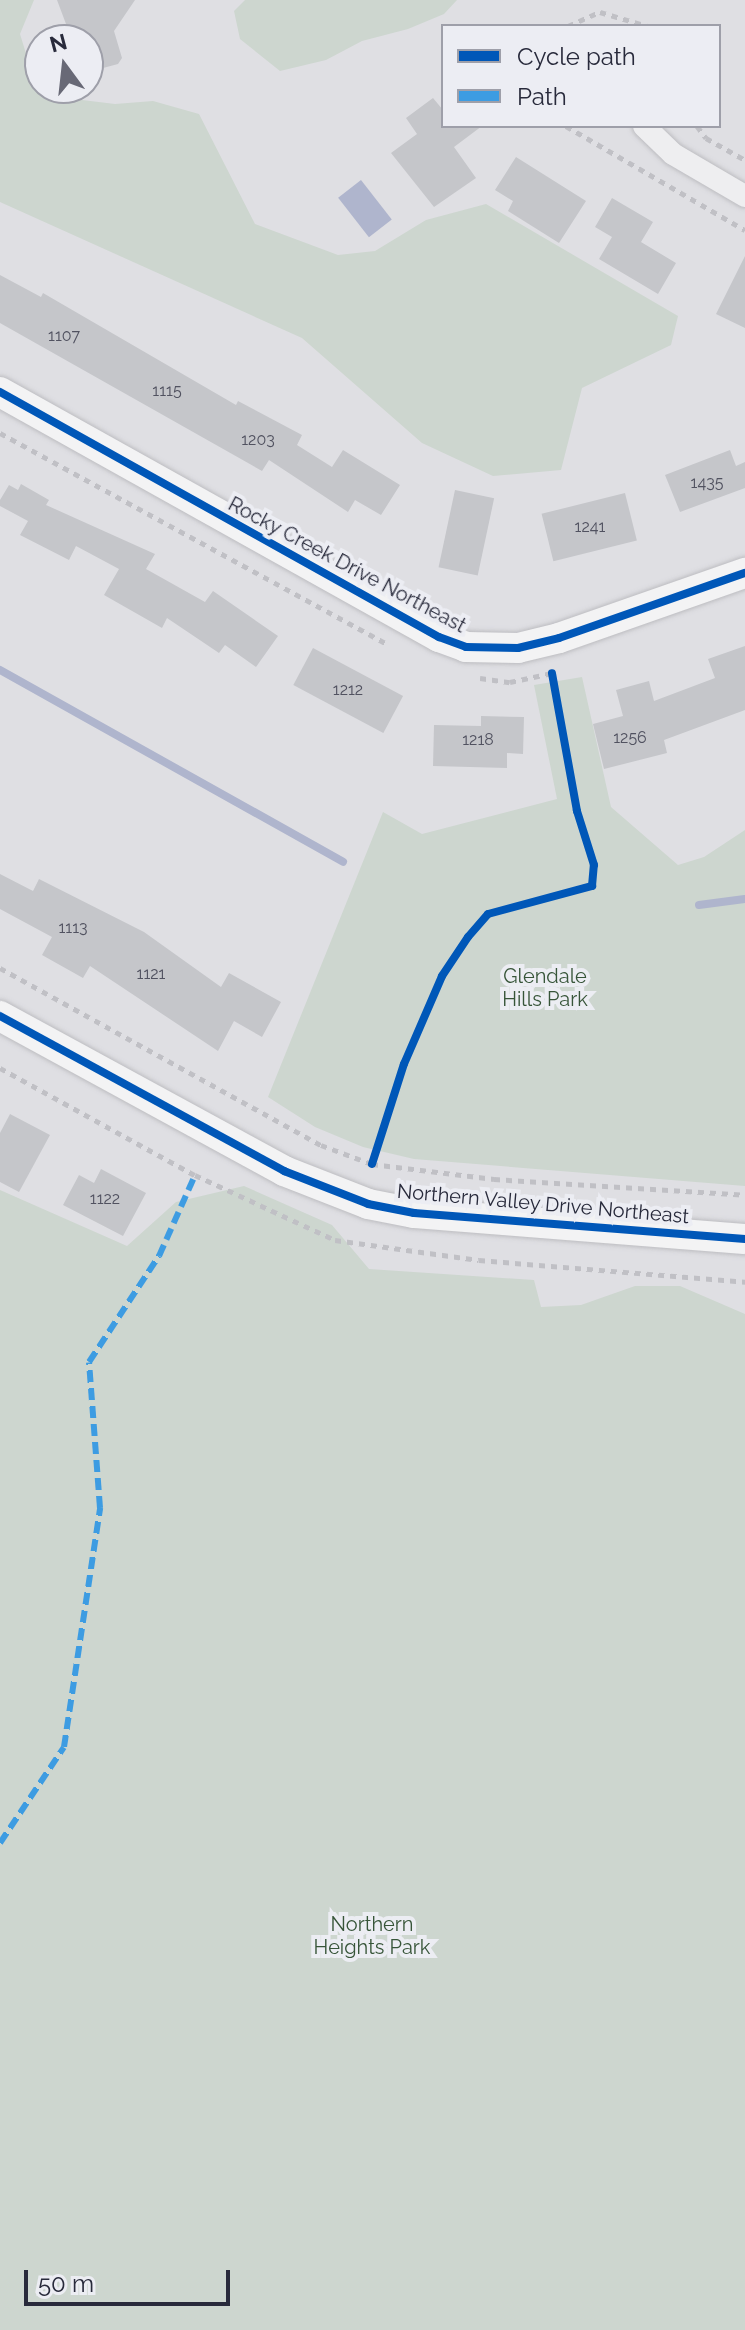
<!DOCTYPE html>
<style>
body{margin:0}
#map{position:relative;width:745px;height:2330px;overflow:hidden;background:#dfdfe3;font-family:Raleway,sans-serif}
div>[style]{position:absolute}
.green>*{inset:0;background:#cdd6cf}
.water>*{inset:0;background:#afb5cd;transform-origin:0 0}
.stream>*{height:8px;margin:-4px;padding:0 4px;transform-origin:4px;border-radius:4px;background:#afb5cd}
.building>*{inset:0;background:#c5c6ca;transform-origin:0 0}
.path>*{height:5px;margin-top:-2.5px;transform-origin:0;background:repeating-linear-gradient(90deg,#c0c0c5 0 6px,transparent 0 12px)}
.roads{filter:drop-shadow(0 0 2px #bdbdc1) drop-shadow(0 0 2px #bdbdc1)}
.street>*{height:22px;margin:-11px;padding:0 11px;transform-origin:11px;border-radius:11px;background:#eeeef0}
.secondary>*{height:30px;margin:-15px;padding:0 15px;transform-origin:15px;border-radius:15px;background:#f3f3f4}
.quiet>*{height:6px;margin-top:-3px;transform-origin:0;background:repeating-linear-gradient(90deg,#3d9ce2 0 12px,transparent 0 18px)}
.cycleway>*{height:8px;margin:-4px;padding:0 4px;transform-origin:4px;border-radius:4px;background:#0057b8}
span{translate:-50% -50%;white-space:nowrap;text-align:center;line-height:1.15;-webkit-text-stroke:8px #ecedf3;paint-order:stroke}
.number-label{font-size:16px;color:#515260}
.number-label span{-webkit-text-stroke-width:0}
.street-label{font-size:20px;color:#282a3b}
.park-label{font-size:20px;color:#375539}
.legend{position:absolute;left:441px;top:24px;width:280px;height:104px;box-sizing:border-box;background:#ecedf3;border:2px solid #9e9fa9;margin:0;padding:10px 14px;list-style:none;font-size:24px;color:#282a3b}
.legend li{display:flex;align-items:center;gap:16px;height:40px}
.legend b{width:40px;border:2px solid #9e9fa9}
.north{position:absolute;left:24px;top:24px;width:80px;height:80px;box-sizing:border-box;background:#ecedf3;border:2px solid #9e9fa9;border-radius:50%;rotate:345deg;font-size:22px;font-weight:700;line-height:32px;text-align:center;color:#282a3b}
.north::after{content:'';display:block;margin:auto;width:28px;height:36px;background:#686976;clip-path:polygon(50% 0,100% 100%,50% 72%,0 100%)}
.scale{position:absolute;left:24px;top:2270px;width:206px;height:36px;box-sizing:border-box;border:4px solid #282a3b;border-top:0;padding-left:10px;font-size:24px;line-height:28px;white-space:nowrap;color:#282a3b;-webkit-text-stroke:6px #ecedf3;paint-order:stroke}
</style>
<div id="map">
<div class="green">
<i style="clip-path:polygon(0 0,34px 0,20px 34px,32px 73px,49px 96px,115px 104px,153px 101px,199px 114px,255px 224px,338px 255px,375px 251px,426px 220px,486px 204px,678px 316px,671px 345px,582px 388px,561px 470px,493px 476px,422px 443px,302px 338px,0 202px)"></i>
<i style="clip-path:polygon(245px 0,457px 0,444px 14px,408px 29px,362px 41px,326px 60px,280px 71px,240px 39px,234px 11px)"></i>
<i style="clip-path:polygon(582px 677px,611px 807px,678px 865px,704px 857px,745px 830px,745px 1186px,414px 1159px,363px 1147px,315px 1127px,268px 1097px,383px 812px,422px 834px,557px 799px,534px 685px)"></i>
<i style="clip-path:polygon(244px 1186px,332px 1225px,369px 1269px,534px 1280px,541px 1307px,581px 1305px,635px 1286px,680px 1286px,745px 1314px,745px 2330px,0 2330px,0 1190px,127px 1246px,176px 1202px)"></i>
</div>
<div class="water">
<i style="left:361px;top:180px;width:50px;height:29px;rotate:52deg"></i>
</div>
<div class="stream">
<i style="left:0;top:670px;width:393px;rotate:29.2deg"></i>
<i style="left:699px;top:905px;width:46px;rotate:-7.4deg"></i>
</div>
<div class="building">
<i style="clip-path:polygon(57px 0,135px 0,114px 31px,122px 58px,118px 64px,88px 72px,88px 40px,72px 40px)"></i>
<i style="clip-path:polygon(433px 98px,443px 110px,443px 126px,482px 126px,454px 147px,476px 178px,434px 207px,391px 153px,417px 134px,406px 118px)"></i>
<i style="clip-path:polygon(516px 157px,586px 201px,559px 243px,508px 211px,513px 201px,495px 190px)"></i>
<i style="clip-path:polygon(612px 198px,653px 222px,641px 242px,676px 263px,658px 294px,599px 259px,612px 237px,595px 227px)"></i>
<i style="clip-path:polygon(745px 256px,745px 328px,716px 314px)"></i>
<i style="clip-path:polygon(0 275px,41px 297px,43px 293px,236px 405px,238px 401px,302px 435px,297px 445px,332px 467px,343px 450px,400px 485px,381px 515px,355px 500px,348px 512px,269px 460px,262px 471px,0 323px)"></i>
<i style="clip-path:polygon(730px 450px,736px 466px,745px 462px,745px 488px,680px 512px,665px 475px)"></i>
<i style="clip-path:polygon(21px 484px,49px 500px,46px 505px,155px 554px,146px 569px,205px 602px,213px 591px,278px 636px,256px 667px,225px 645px,219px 653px,167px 618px,162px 628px,104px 595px,119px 569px,76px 546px,69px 560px,20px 535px,28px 521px,0 506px,0 500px,9px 485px,18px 490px)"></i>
<i style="left:455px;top:490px;width:40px;height:79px;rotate:12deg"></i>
<i style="left:625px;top:493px;width:49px;height:86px;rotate:76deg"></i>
<i style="clip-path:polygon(745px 646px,745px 710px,664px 740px,667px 753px,604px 769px,593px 724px,623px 716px,616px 690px,649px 681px,654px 701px,715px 678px,708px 659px)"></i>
<i style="left:313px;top:648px;width:102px;height:42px;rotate:28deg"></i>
<i style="clip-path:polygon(481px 716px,524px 717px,523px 754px,507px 753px,507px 768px,433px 766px,434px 725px,481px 726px)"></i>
<i style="clip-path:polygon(0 874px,33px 891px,39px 879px,144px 932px,221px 987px,229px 973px,281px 1002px,262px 1037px,234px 1021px,218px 1051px,90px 966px,83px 978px,42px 955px,52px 937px,0 909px)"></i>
<i style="clip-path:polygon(10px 1114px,50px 1135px,19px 1192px,0 1182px,0 1133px)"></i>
<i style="clip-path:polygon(101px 1169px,146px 1193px,123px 1236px,63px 1205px,79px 1175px,94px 1183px)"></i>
</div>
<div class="path">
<i style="left:568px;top:26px;width:35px;rotate:-24deg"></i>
<i style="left:600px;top:12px;width:50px;rotate:16.3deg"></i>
<i style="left:566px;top:126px;width:207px;rotate:30.2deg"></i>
<i style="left:697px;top:126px;width:15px;rotate:53deg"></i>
<i style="left:706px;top:138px;width:45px;rotate:29.4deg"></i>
<i style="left:0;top:433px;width:443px;rotate:28.6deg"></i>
<i style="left:480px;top:678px;width:30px;rotate:8deg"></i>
<i style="left:510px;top:682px;width:43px;rotate:-12.1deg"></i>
<i style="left:0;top:968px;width:367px;rotate:28.9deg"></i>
<i style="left:321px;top:1145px;width:54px;rotate:20.4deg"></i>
<i style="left:372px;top:1164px;width:123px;rotate:7deg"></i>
<i style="left:494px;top:1179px;width:252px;rotate:3.6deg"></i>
<i style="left:0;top:1068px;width:222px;rotate:28.8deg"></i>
<i style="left:195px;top:1175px;width:154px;rotate:24.9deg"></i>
<i style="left:335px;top:1240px;width:145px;rotate:7.9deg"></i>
<i style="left:479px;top:1260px;width:267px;rotate:4.7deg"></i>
</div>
<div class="roads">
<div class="street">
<i style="left:644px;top:126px;width:40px;rotate:44deg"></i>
<i style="left:673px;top:154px;width:83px;rotate:30.3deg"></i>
</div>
<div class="secondary">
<i style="left:0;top:392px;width:503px;rotate:29.17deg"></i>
<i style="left:439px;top:637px;width:29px;rotate:20deg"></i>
<i style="left:466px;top:647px;width:52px;rotate:1.1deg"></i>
<i style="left:518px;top:648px;width:42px;rotate:-13.7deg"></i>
<i style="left:559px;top:638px;width:197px;rotate:-19.3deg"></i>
<i style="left:0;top:1016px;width:324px;rotate:28.6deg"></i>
<i style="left:284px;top:1171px;width:90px;rotate:21.4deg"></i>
<i style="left:368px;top:1204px;width:47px;rotate:11.1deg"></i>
<i style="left:414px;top:1213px;width:332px;rotate:4.5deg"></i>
</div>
</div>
<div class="quiet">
<i style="left:0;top:1843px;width:115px;rotate:-56.3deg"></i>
<i style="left:64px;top:1747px;width:242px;rotate:-81.4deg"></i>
<i style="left:100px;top:1508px;width:146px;rotate:-94.3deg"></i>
<i style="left:89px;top:1362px;width:127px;rotate:-56.6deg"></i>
<i style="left:159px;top:1256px;width:89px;rotate:-66deg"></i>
</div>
<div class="cycleway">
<i style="left:0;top:392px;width:503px;rotate:29.17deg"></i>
<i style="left:439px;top:637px;width:29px;rotate:20deg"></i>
<i style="left:466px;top:647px;width:52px;rotate:1.1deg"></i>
<i style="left:518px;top:648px;width:42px;rotate:-13.7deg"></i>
<i style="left:559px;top:638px;width:197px;rotate:-19.3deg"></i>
<i style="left:0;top:1016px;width:324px;rotate:28.6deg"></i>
<i style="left:284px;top:1171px;width:90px;rotate:21.4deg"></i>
<i style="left:368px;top:1204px;width:47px;rotate:11.1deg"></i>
<i style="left:414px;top:1213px;width:332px;rotate:4.5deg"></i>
<i style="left:372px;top:1164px;width:105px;rotate:-72.3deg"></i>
<i style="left:404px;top:1064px;width:96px;rotate:-66.6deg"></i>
<i style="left:442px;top:976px;width:47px;rotate:-56.3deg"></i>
<i style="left:468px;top:937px;width:30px;rotate:-49deg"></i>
<i style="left:488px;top:914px;width:108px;rotate:-15.1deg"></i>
<i style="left:592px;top:886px;width:21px;rotate:-85deg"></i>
<i style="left:594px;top:865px;width:57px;rotate:-107.5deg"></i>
<i style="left:577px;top:811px;width:140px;rotate:-100.3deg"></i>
</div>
<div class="number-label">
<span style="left:64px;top:336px">1107</span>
<span style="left:167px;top:391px">1115</span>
<span style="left:258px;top:440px">1203</span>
<span style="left:707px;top:483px">1435</span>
<span style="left:590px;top:527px">1241</span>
<span style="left:348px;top:690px">1212</span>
<span style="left:630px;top:738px">1256</span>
<span style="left:478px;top:740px">1218</span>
<span style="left:73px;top:928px">1113</span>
<span style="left:151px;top:974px">1121</span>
<span style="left:105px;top:1199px">1122</span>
</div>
<div class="street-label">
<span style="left:347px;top:565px;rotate:28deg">Rocky Creek Drive Northeast</span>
<span style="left:543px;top:1204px;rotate:5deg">Northern Valley Drive Northeast</span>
</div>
<div class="park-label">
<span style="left:545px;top:988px">Glendale<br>Hills Park</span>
<span style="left:372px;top:1936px">Northern<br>Heights Park</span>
</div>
<ul class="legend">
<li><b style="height:10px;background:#0057b8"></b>Cycle path</li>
<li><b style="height:10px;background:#3d9ce2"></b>Path</li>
</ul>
<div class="north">N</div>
<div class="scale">50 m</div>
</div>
